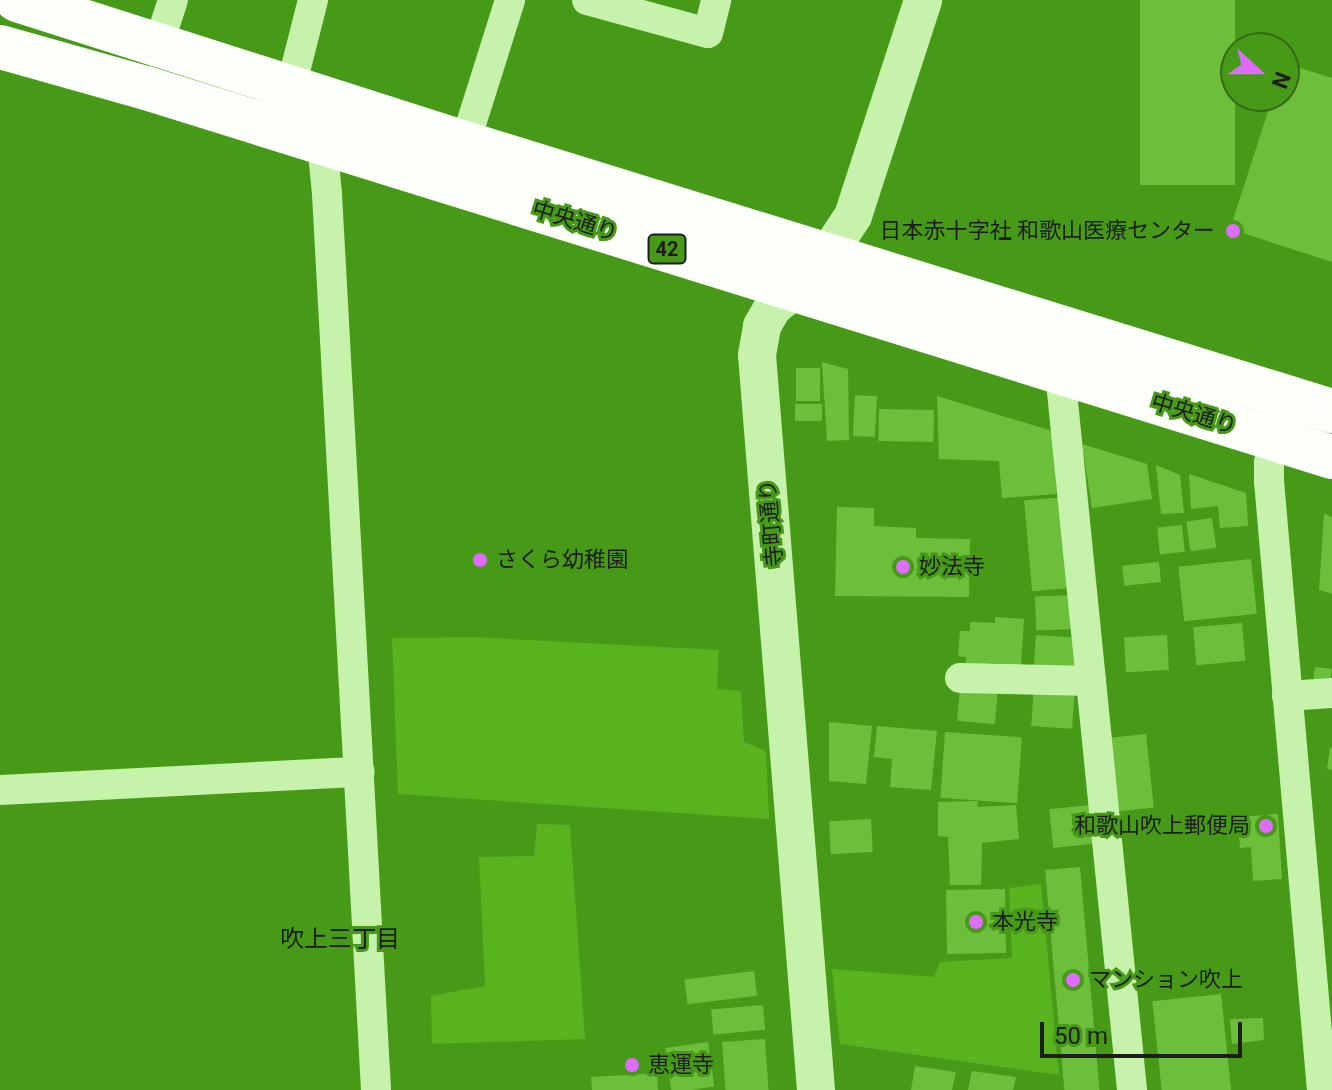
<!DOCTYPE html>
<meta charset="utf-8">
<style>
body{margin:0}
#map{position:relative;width:1332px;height:1090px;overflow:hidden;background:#479a17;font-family:Roboto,"Noto Sans JP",sans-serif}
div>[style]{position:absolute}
.green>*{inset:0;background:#58b31f}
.building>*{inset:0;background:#6dbf3b;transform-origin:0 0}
.minor>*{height:30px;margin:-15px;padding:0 15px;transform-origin:15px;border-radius:15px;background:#c7f2ab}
.tertiary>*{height:38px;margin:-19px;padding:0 19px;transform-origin:19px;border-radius:19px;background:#c7f2ab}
.trunk>*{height:44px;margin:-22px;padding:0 22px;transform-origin:22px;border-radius:22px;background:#fcfffa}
.dots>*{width:22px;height:22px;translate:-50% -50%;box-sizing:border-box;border:4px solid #479a17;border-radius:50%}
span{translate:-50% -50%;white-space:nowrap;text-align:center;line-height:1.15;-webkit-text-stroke:6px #479a17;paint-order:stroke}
.shield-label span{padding:2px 6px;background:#479a17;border:2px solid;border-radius:6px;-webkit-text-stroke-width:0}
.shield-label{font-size:20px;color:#1d1d1d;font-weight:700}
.street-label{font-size:22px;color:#1d1d1d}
.poi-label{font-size:22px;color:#1d1d1d}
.right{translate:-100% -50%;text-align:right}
.left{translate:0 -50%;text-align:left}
.neighbourhood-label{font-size:24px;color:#1d1d1d}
.north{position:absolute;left:1220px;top:32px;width:80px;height:80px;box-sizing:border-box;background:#479a17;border:2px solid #366819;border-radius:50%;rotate:111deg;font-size:22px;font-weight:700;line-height:32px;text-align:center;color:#1d1d1d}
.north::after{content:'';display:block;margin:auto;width:28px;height:36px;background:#de6cff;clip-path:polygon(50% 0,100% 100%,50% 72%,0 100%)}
.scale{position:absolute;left:1040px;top:1022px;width:202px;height:36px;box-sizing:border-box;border:4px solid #1d1d1d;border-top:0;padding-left:10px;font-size:24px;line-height:28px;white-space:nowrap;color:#1d1d1d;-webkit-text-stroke:6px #479a17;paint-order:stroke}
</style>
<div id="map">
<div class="green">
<i style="clip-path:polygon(472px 637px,719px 650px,717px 689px,741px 691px,744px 742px,766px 751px,769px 819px,398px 794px,392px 638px)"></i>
<i style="clip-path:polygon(537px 824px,570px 825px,585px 1039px,432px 1044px,431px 996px,485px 986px,479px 857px,534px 856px)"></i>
<i style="clip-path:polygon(1041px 884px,1059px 1075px,840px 1044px,832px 969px,934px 977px,940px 962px,1012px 958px,1009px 888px)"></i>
</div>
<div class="building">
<i style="left:1140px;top:0;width:95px;height:185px"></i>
<i style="clip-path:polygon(1284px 63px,1332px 78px,1332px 262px,1230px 229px,1273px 96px,1284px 96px)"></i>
<i style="clip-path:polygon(822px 362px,848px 369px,849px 440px,827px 441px)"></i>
<i style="left:796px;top:368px;width:24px;height:33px"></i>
<i style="left:855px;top:395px;width:22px;height:41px;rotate:3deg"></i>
<i style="clip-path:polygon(937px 396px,1052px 431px,1057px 494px,1002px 498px,999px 461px,939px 459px)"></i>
<i style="left:795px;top:404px;width:27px;height:17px"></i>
<i style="left:879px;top:409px;width:55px;height:32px;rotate:1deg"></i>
<i style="clip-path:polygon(1082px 444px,1147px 464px,1152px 499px,1092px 508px)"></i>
<i style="clip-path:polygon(1156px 465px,1180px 475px,1184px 513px,1161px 514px)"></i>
<i style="clip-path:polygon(1189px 474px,1246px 493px,1248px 526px,1220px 528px,1218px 506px,1191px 509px)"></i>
<i style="left:1065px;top:497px;width:91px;height:41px;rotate:85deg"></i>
<i style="clip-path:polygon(837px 507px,874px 508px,874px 526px,916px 528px,916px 538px,970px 539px,969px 597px,835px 596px)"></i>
<i style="clip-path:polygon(1324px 514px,1332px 517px,1332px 594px,1319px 590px)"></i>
<i style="left:1212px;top:518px;width:30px;height:26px;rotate:82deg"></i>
<i style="left:1182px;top:525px;width:27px;height:25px;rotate:84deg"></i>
<i style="left:1251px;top:559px;width:55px;height:73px;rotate:84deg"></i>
<i style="left:1159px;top:562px;width:20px;height:37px;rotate:84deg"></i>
<i style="left:1075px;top:595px;width:34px;height:40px;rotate:88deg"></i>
<i style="clip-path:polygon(995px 617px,1024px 619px,1021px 666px,991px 663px,991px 671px,965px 669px,966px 657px,958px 656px,960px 631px,970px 631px,970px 622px,995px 623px)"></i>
<i style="left:1242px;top:623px;width:38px;height:49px;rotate:85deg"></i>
<i style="left:1036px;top:635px;width:41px;height:35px;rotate:4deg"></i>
<i style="left:1167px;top:635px;width:35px;height:43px;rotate:87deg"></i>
<i style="left:1315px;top:667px;width:17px;height:16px;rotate:7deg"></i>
<i style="left:1034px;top:686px;width:41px;height:40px;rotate:4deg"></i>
<i style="left:960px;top:687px;width:38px;height:34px;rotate:5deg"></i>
<i style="clip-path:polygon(829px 722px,872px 726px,866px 784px,829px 781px)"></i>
<i style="clip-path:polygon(877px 726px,937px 731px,931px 790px,890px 787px,892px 759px,874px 757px)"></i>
<i style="left:945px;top:732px;width:77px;height:66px;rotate:4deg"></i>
<i style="left:1146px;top:734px;width:74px;height:39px;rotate:84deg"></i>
<i style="clip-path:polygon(1330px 748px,1332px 748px,1332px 770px,1327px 769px)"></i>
<i style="clip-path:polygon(978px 801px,977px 807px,1016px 805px,1019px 839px,982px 843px,981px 885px,950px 885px,948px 837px,938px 836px,938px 802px)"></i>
<i style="left:1090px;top:805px;width:39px;height:41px;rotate:84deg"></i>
<i style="clip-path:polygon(1278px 814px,1282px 879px,1253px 881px,1251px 847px,1240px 848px,1238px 817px)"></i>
<i style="left:871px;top:819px;width:33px;height:42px;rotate:87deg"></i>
<i style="left:1080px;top:867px;width:224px;height:35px;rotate:85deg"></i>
<i style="left:1005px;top:889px;width:64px;height:59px;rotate:89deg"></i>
<i style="left:754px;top:971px;width:25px;height:70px;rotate:83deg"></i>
<i style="left:1221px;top:994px;width:97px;height:69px;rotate:84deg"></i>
<i style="left:763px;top:1005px;width:25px;height:52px;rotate:85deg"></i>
<i style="clip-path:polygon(1263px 1018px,1264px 1040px,1232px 1044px,1230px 1019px)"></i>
<i style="left:765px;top:1039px;width:51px;height:43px;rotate:86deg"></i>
<i style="left:708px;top:1042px;width:45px;height:43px;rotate:82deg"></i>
<i style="clip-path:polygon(915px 1066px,956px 1072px,952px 1090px,911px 1090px)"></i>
<i style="clip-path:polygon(972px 1071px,1016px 1077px,1013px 1090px,968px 1090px)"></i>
<i style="clip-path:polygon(657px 1073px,658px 1090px,592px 1090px,591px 1077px)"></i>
</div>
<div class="minor">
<i style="left:313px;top:0;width:90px;rotate:104.2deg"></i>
<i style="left:291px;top:87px;width:63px;rotate:60.6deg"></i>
<i style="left:322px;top:142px;width:52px;rotate:84.5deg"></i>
<i style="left:327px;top:194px;width:897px;rotate:86.87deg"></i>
<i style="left:587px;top:0;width:125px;rotate:15.3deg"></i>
<i style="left:708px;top:33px;width:34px;rotate:-76deg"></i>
<i style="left:159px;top:43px;width:45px;rotate:-72deg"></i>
<i style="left:465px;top:143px;width:150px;rotate:-72.5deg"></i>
<i style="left:1065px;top:357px;width:16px;rotate:108deg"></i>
<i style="left:1060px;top:372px;width:722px;rotate:84.27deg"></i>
<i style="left:1283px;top:423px;width:41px;rotate:109.7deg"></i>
<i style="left:1269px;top:462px;width:19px;rotate:90deg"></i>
<i style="left:1269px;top:481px;width:611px;rotate:85.03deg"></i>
<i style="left:960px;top:678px;width:131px;rotate:1.3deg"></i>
<i style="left:1287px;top:696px;width:45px;rotate:-3.8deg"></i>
<i style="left:0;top:790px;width:360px;rotate:-2.9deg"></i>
</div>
<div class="tertiary">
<i style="left:816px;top:1090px;width:737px;rotate:-94.59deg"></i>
<i style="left:757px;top:355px;width:29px;rotate:-80deg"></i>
<i style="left:762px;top:326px;width:22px;rotate:-60deg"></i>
<i style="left:773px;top:307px;width:29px;rotate:-38deg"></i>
<i style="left:796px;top:289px;width:47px;rotate:-47.6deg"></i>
<i style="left:828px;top:254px;width:45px;rotate:-56.7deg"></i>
<i style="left:853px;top:216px;width:227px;rotate:-72deg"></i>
</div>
<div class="trunk">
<i style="left:17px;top:0;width:470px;rotate:17.7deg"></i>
<i style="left:465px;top:143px;width:907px;rotate:17.18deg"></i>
<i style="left:0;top:47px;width:152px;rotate:15.7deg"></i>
<i style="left:146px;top:88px;width:1242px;rotate:17.28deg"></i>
</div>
<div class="dots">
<i style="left:1233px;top:231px;background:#de6cff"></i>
<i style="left:480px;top:560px;background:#de6cff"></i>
<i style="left:903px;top:567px;background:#de6cff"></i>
<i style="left:1266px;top:826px;background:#de6cff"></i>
<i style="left:976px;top:922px;background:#de6cff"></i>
<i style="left:1073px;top:980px;background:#de6cff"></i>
<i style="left:632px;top:1065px;background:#de6cff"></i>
</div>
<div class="shield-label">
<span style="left:667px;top:249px">42</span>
</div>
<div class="street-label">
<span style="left:575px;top:221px;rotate:17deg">中央通り</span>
<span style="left:1194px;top:414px;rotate:17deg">中央通り</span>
<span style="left:771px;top:523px;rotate:-95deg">寺町通り</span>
</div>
<div class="poi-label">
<span class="right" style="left:1215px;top:231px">日本赤十字社 和歌山医療センター</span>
<span class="left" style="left:496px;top:560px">さくら幼稚園</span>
<span class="left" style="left:919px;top:567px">妙法寺</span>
<span class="right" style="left:1250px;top:826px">和歌山吹上郵便局</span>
<span class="left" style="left:992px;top:922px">本光寺</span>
<span class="left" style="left:1089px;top:980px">マンション吹上</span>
<span class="left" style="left:648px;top:1065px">恵運寺</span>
</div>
<div class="neighbourhood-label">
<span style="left:340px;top:940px">吹上三丁目</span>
</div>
<div class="north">N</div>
<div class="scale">50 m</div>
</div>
